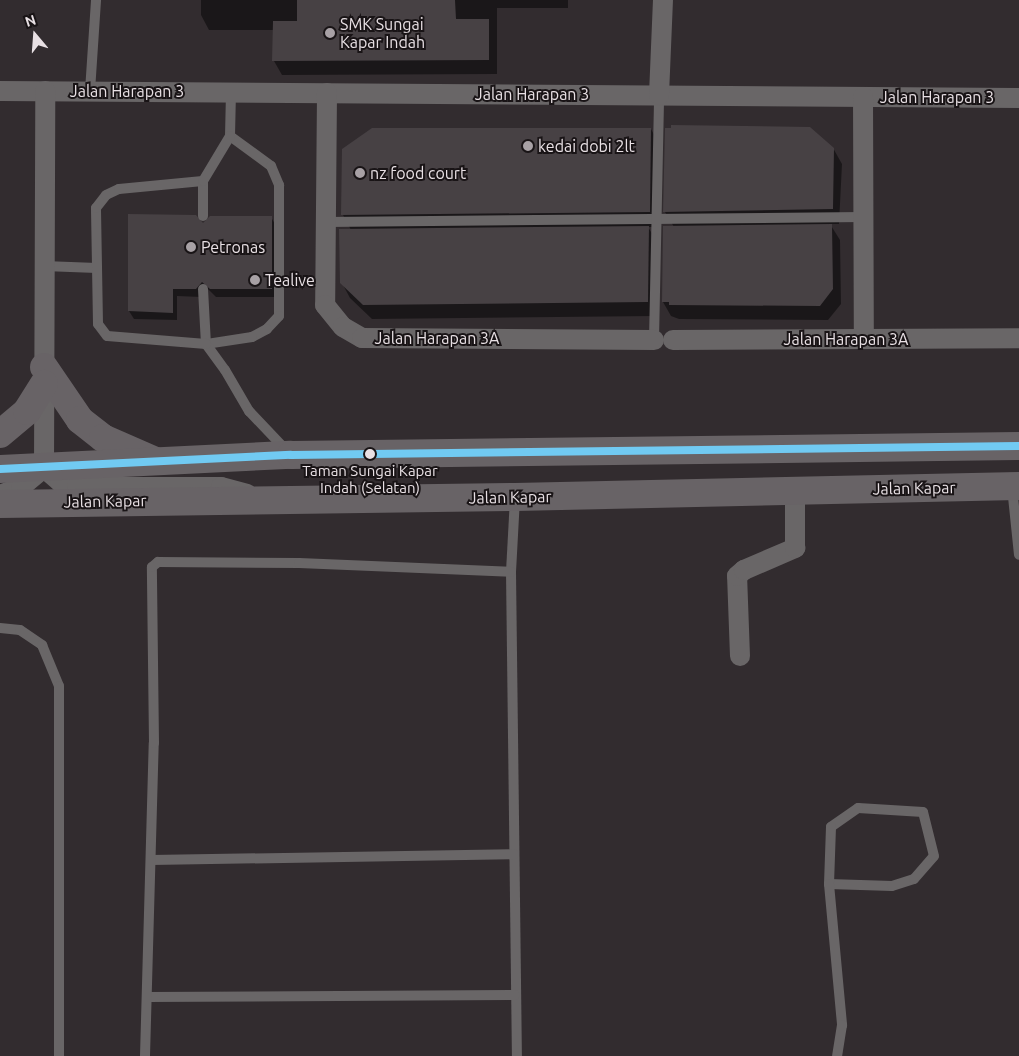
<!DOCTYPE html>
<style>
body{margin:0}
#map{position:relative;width:1019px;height:1056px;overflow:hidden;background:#322c2f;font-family:Ubuntu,sans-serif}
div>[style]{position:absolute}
.shadow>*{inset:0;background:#0007}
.building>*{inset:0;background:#474144}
.lane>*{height:10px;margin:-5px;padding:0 5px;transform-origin:5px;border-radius:5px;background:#696667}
.street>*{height:20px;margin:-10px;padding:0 10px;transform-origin:10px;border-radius:10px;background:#696667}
.highway>*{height:28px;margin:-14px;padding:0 14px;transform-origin:14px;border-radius:14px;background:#686366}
.bus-1>*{height:8px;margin:-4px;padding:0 4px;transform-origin:4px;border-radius:4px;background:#71caf2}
.dots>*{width:14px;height:14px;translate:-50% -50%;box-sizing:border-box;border:2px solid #191416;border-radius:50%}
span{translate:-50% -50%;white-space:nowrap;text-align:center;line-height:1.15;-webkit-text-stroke:4px #191416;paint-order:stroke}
.bus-label{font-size:15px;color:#e8e0e4}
.poi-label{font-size:16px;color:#e8e0e4}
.left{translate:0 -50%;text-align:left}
.street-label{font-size:16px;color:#e8e0e4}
.north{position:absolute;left:10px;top:10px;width:50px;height:50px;-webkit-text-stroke:4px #191416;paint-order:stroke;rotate:342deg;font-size:14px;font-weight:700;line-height:20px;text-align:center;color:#e8e0e4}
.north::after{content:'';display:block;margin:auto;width:18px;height:22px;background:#e8e0e4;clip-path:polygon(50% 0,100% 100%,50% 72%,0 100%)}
</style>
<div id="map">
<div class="shadow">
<i style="clip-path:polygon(201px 0,568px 0,568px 8px,497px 8px,497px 74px,282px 75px,274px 61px,274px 30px,209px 30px,201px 15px)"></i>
<i style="clip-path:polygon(651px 129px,659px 144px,658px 227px,648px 227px,657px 242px,656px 316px,372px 319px,350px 298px,342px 283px,351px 230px,343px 215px)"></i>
<i style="clip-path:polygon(833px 148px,842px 164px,839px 224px,830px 224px,840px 240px,841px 304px,828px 320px,679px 319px,671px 316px,663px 302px,674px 227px,665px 212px)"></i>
<i style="clip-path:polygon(271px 217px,276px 226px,276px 297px,216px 297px,208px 289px,201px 297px,177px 296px,177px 320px,134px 319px,129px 311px,202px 225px)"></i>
</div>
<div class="building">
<i style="clip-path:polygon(297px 0,455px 0,456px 19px,489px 19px,489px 60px,272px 61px,273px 21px,297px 21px)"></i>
<i style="clip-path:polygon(671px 125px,810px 127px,834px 148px,833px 209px,663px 212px,665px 128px,671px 128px)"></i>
<i style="clip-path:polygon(372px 128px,651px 128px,650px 212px,341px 215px,342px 149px)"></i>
<i style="clip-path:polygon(128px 214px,196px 215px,203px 223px,210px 216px,272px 216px,272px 289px,210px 289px,202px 282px,196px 289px,173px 289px,173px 313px,128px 311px)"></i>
<i style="clip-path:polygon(832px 224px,833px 289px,820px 306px,669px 305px,669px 302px,662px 302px,663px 226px)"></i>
<i style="clip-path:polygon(649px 226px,648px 302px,363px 305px,340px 283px,339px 229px)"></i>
</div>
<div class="lane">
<i style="left:90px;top:91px;width:91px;rotate:-86.2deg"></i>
<i style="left:231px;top:92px;width:44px;rotate:91.3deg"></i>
<i style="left:230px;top:136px;width:51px;rotate:36.2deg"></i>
<i style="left:271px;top:166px;width:21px;rotate:67deg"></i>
<i style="left:279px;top:185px;width:131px;rotate:90deg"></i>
<i style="left:279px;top:316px;width:18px;rotate:133deg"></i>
<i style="left:267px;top:329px;width:17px;rotate:152deg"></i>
<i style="left:252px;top:337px;width:47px;rotate:171.3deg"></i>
<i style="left:206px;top:344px;width:32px;rotate:54deg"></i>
<i style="left:225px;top:370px;width:48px;rotate:59.7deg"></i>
<i style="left:249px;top:411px;width:55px;rotate:46.5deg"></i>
<i style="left:203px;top:181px;width:35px;rotate:90deg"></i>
<i style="left:326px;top:222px;width:538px;rotate:-0.53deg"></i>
<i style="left:44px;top:266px;width:53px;rotate:2.2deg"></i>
<i style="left:203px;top:289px;width:55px;rotate:86.9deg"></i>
<i style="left:206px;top:344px;width:99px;rotate:-175.4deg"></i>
<i style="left:107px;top:336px;width:15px;rotate:-127deg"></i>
<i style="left:98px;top:324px;width:116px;rotate:-91deg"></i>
<i style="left:96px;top:208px;width:16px;rotate:-52deg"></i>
<i style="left:106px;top:195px;width:14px;rotate:-25deg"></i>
<i style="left:119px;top:189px;width:84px;rotate:-5.4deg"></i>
<i style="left:203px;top:181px;width:52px;rotate:-59deg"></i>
<i style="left:654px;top:340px;width:245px;rotate:-88.8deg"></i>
<i style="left:1012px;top:487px;width:68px;rotate:84.1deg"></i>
<i style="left:515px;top:498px;width:74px;rotate:93.1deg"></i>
<i style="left:511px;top:572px;width:484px;rotate:89.3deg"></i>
<i style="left:0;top:628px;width:20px;rotate:6deg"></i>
<i style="left:20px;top:630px;width:27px;rotate:34deg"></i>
<i style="left:42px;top:645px;width:44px;rotate:67.5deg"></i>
<i style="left:59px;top:686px;width:370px;rotate:90deg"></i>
<i style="left:151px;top:860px;width:363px;rotate:-0.9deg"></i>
<i style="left:829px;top:884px;width:63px;rotate:1.8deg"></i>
<i style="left:892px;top:886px;width:23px;rotate:-18deg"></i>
<i style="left:914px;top:879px;width:30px;rotate:-49deg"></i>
<i style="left:934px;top:856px;width:45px;rotate:-104deg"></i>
<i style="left:923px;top:812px;width:65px;rotate:-176.5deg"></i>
<i style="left:858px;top:808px;width:33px;rotate:145deg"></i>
<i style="left:831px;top:827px;width:57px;rotate:92deg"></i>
<i style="left:829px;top:884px;width:142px;rotate:84.7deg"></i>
<i style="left:842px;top:1025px;width:31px;rotate:99deg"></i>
<i style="left:147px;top:997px;width:368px;rotate:-0.3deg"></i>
<i style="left:145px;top:1056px;width:313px;rotate:-88.4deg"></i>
<i style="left:154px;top:743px;width:176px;rotate:-90.7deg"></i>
<i style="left:152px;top:567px;width:8px;rotate:-40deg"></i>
<i style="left:158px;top:562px;width:141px;rotate:0.4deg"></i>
<i style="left:299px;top:563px;width:212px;rotate:2.4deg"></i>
</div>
<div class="street">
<i style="left:0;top:91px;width:1019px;rotate:0.39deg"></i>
<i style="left:327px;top:93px;width:212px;rotate:90.5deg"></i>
<i style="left:325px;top:305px;width:28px;rotate:51deg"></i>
<i style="left:343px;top:327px;width:22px;rotate:30deg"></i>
<i style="left:362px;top:338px;width:292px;rotate:0.4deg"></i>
<i style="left:659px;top:95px;width:95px;rotate:-87.6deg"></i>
<i style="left:863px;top:97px;width:242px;rotate:89.8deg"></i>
<i style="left:673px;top:340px;width:346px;rotate:-0.3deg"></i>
<i style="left:44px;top:468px;width:377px;rotate:-89.8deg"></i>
<i style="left:44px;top:468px;width:21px;rotate:41deg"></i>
<i style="left:60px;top:482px;width:18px;rotate:16deg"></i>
<i style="left:77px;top:487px;width:144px"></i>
<i style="left:221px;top:487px;width:27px;rotate:15deg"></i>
<i style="left:0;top:495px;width:22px;rotate:-21deg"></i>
<i style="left:21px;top:487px;width:30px;rotate:-40deg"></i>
<i style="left:740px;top:656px;width:80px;rotate:-92.1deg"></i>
<i style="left:737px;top:576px;width:9px;rotate:-41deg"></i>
<i style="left:744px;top:570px;width:56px;rotate:-23.3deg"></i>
<i style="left:795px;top:548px;width:57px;rotate:-90deg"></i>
</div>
<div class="highway">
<i style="left:44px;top:367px;width:64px;rotate:55.8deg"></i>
<i style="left:80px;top:420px;width:29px;rotate:38deg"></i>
<i style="left:103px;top:438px;width:55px;rotate:23.7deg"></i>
<i style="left:0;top:434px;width:35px;rotate:-40deg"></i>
<i style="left:27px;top:411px;width:32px;rotate:-58deg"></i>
<i style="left:0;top:469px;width:291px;rotate:-2.8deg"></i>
<i style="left:291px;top:455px;width:728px;rotate:-0.71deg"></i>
<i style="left:0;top:504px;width:515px;rotate:-0.78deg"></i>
<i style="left:515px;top:497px;width:504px;rotate:-1.25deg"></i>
</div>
<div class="bus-1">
<i style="left:0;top:469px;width:291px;rotate:-2.8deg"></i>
<i style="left:291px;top:455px;width:728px;rotate:-0.71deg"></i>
</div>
<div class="dots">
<i style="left:330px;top:33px;background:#a8a1a5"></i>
<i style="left:528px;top:146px;background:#a8a1a5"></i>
<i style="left:360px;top:173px;background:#a8a1a5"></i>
<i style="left:191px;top:247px;background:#a8a1a5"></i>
<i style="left:255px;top:280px;background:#a8a1a5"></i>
<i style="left:370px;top:454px;background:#e8e0e4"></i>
</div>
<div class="bus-label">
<span style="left:370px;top:479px">Taman Sungai Kapar<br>Indah (Selatan)</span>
</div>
<div class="poi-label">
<span class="left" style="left:340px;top:33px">SMK Sungai<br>Kapar Indah</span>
<span class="left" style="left:538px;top:146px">kedai dobi 2lt</span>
<span class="left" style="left:370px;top:173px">nz food court</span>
<span class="left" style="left:201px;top:247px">Petronas</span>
<span class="left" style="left:265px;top:280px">Tealive</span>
</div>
<div class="street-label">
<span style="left:127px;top:91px">Jalan Harapan 3</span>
<span style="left:532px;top:94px">Jalan Harapan 3</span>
<span style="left:937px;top:97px">Jalan Harapan 3</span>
<span style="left:437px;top:338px">Jalan Harapan 3A</span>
<span style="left:846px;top:339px">Jalan Harapan 3A</span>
<span style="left:914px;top:488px;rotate:-1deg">Jalan Kapar</span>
<span style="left:510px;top:497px;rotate:-1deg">Jalan Kapar</span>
<span style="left:105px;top:501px;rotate:-1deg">Jalan Kapar</span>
</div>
<div class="north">N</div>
</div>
